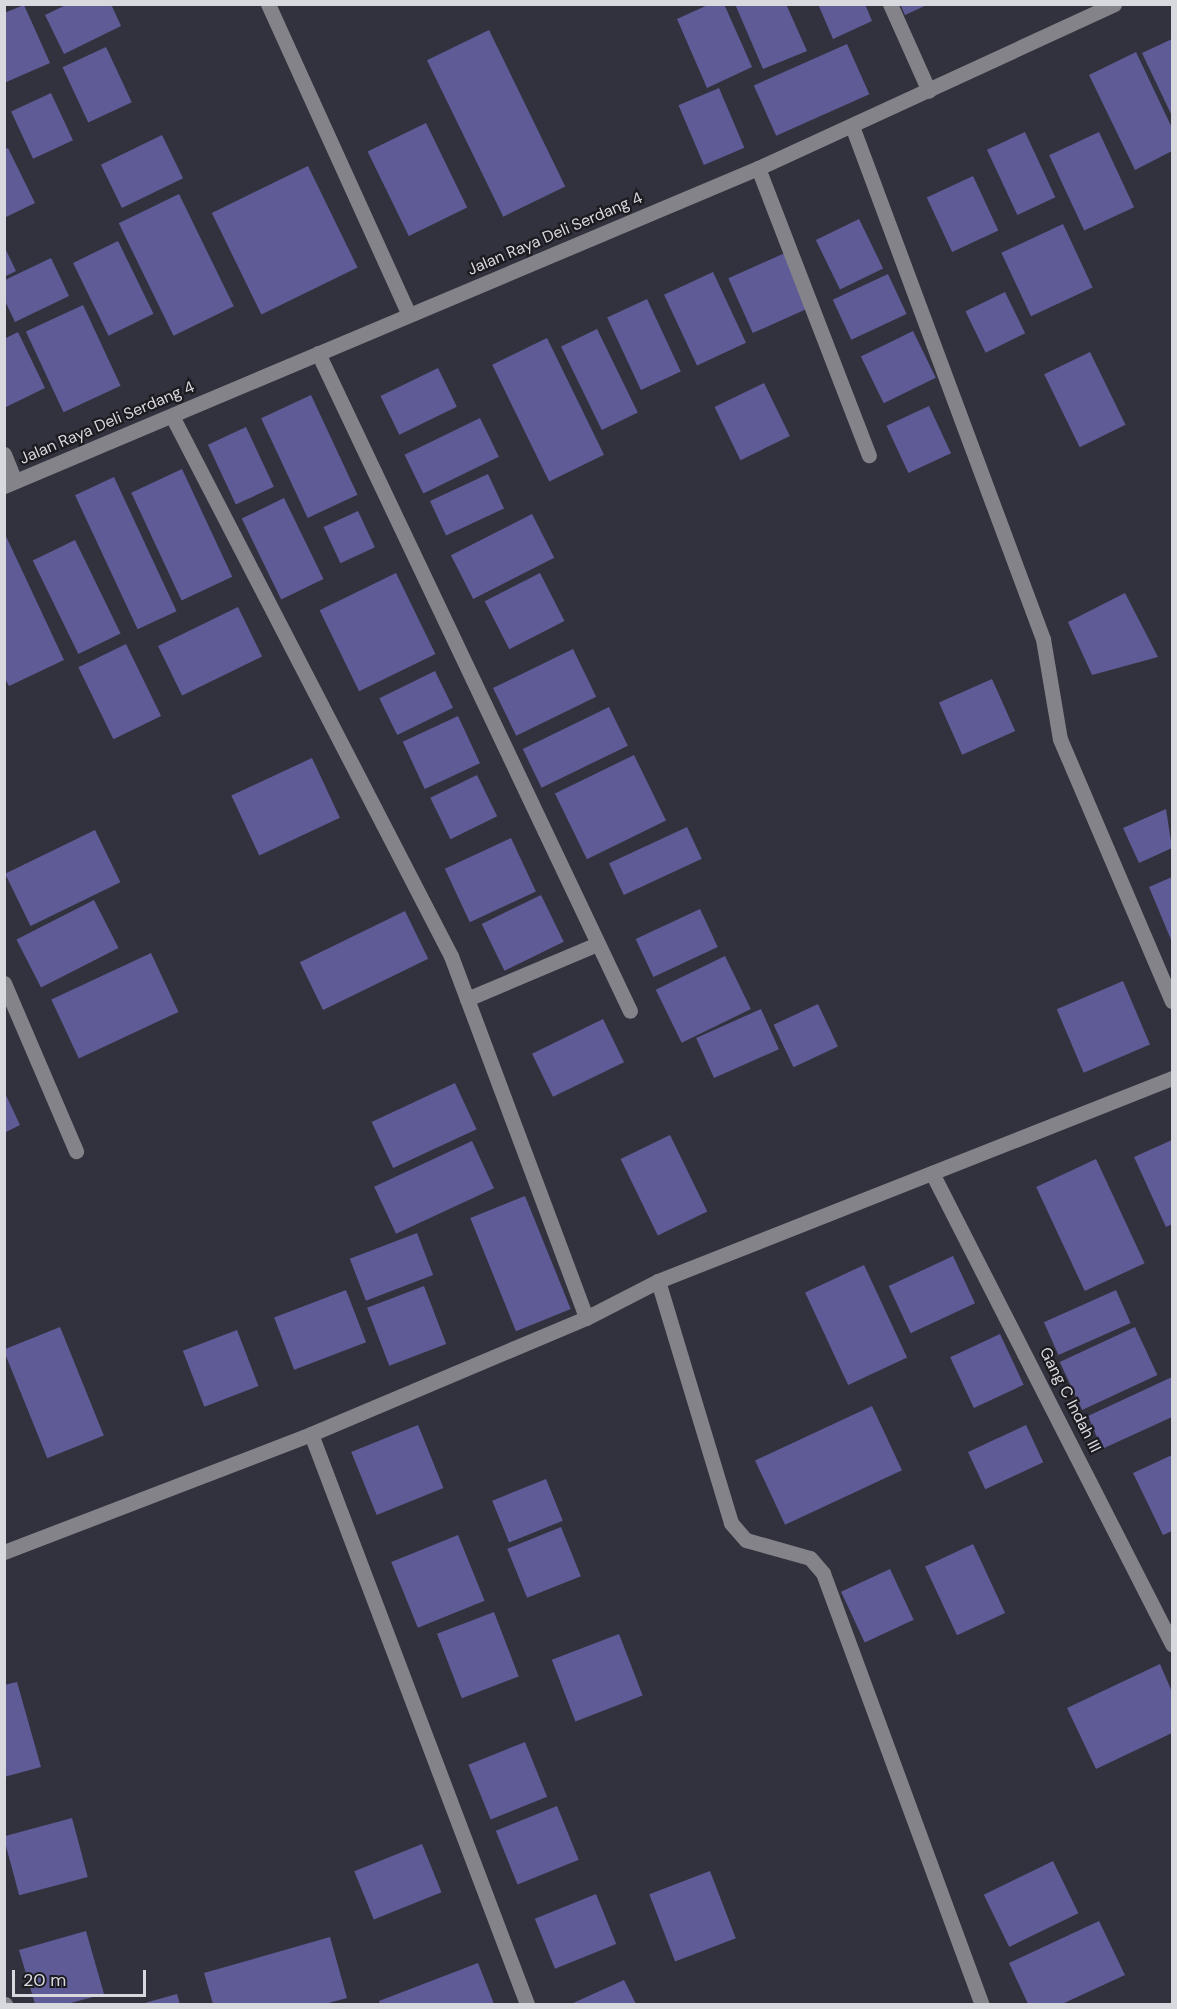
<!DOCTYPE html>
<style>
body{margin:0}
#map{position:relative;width:1177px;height:2009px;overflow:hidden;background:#32323e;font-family:"DM Sans",sans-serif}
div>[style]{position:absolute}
.building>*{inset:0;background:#5e5b96;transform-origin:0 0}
.minor>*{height:15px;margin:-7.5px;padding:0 7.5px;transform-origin:7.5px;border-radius:7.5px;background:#838389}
span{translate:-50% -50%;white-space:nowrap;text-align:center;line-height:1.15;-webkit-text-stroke:4.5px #1b1b20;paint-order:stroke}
.street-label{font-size:16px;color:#d8d8df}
.frame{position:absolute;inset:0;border:6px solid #d8d8df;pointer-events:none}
.scale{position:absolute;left:12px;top:1970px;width:134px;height:27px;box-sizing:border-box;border:3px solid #d8d8df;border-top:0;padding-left:8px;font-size:18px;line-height:21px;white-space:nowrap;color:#d8d8df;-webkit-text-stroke:4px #1b1b20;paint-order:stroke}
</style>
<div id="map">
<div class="building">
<i style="clip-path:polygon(68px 4px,111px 4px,121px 26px,64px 54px,45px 15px)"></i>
<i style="clip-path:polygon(710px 4px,724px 4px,752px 67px,707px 88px,677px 19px)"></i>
<i style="clip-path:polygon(735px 4px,786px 4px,807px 51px,763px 69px)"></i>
<i style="clip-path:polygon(818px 4px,865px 4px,872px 21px,833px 39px)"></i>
<i style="clip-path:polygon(900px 4px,929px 4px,905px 15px)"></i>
<i style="clip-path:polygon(24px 5px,50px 63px,4px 83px,4px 13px)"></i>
<i style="left:489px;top:30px;width:174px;height:69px;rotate:64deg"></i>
<i style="clip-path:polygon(1172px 39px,1172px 116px,1142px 53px)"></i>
<i style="left:847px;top:44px;width:55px;height:102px;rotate:66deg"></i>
<i style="left:106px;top:47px;width:61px;height:48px;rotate:65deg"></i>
<i style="clip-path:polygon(1136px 52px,1172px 128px,1172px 151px,1135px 170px,1089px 75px)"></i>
<i style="left:719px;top:88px;width:65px;height:44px;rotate:67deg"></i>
<i style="left:51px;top:93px;width:52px;height:44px;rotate:65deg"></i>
<i style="left:426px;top:123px;width:94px;height:65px;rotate:64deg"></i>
<i style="left:1025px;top:132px;width:72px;height:42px;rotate:65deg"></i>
<i style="left:1099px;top:132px;width:83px;height:55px;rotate:65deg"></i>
<i style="left:162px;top:135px;width:48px;height:68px;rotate:64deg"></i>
<i style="clip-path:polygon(8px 148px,35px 203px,4px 218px,4px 150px)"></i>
<i style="left:308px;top:166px;width:113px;height:107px;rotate:64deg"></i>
<i style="left:973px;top:176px;width:60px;height:51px;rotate:65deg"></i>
<i style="left:179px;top:194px;width:125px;height:67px;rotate:64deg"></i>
<i style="left:859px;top:219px;width:55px;height:48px;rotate:64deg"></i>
<i style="left:1063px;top:224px;width:70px;height:68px;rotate:65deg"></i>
<i style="left:118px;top:241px;width:81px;height:50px;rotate:64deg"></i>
<i style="clip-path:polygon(4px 246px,16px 271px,4px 277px)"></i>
<i style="left:785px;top:253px;width:60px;height:62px;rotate:66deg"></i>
<i style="clip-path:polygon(51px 258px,69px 296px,15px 322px,5px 301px,5px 280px)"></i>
<i style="left:713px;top:272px;width:78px;height:54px;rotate:65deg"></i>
<i style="left:888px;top:274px;width:44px;height:61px;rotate:65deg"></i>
<i style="left:1005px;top:292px;width:46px;height:44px;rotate:64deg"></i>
<i style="left:647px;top:299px;width:80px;height:44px;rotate:65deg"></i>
<i style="left:83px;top:305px;width:89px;height:63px;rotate:65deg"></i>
<i style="left:597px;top:329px;width:93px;height:40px;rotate:64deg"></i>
<i style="left:913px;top:331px;width:52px;height:58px;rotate:64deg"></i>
<i style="clip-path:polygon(18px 332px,45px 388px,6px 407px,4px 339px)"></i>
<i style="left:547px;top:338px;width:130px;height:61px;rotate:64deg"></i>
<i style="left:1090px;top:352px;width:81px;height:51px;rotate:64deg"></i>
<i style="left:438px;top:368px;width:43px;height:64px;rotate:64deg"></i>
<i style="left:764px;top:383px;width:59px;height:55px;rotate:64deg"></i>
<i style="left:311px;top:395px;width:110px;height:55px;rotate:65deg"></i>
<i style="left:929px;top:406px;width:52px;height:47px;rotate:65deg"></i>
<i style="left:480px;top:418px;width:43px;height:84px;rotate:64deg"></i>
<i style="left:246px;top:427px;width:66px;height:42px;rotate:65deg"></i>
<i style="left:182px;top:469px;width:119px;height:56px;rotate:65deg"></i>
<i style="left:488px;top:474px;width:38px;height:64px;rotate:65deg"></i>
<i style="left:114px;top:477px;width:148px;height:43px;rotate:65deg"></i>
<i style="left:284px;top:498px;width:90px;height:47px;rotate:64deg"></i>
<i style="left:358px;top:511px;width:40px;height:38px;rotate:65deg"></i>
<i style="left:532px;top:514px;width:49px;height:91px;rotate:63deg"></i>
<i style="clip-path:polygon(4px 532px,64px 660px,9px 686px,4px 677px)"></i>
<i style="left:75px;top:540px;width:104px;height:47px;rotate:64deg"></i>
<i style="left:396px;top:573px;width:90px;height:85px;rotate:64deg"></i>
<i style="left:540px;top:573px;width:54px;height:62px;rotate:63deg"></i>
<i style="clip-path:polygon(1125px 593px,1158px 657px,1092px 675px,1068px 622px)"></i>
<i style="left:238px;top:607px;width:55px;height:89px;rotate:64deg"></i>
<i style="left:126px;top:644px;width:80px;height:53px;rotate:64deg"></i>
<i style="left:573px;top:649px;width:53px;height:89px;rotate:64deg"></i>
<i style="left:435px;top:671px;width:41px;height:62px;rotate:64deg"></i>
<i style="left:992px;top:679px;width:57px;height:58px;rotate:66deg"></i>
<i style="left:609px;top:707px;width:43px;height:96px;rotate:64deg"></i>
<i style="left:458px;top:716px;width:52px;height:61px;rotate:65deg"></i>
<i style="left:634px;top:755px;width:73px;height:88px;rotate:64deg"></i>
<i style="left:312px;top:758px;width:66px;height:89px;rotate:65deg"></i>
<i style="left:477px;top:775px;width:46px;height:52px;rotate:64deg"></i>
<i style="clip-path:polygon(1166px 809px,1172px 848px,1139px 863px,1123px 828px)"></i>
<i style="left:687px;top:827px;width:35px;height:86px;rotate:65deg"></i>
<i style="left:95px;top:830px;width:58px;height:100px;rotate:64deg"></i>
<i style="left:511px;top:838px;width:59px;height:73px;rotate:65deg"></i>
<i style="clip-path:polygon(1172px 877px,1172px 942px,1149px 887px)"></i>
<i style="left:541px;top:895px;width:52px;height:66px;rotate:64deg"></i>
<i style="left:94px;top:900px;width:54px;height:87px;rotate:63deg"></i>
<i style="left:700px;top:909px;width:42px;height:71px;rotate:65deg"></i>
<i style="left:405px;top:911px;width:53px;height:117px;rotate:64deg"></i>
<i style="left:151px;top:953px;width:65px;height:110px;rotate:65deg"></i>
<i style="left:725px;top:956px;width:59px;height:77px;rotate:64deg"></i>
<i style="left:1123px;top:981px;width:69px;height:72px;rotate:67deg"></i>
<i style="left:818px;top:1004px;width:47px;height:49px;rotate:65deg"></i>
<i style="left:761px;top:1009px;width:44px;height:71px;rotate:66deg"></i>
<i style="left:603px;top:1019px;width:48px;height:79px;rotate:64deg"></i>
<i style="left:455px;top:1083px;width:51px;height:92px;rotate:65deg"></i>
<i style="clip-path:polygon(4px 1091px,20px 1125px,4px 1133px)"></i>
<i style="left:670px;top:1135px;width:85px;height:55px;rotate:64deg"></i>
<i style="clip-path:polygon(1172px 1140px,1172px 1224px,1166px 1227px,1134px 1157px)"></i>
<i style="left:472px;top:1141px;width:52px;height:108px;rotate:65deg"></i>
<i style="left:1096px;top:1159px;width:115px;height:66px;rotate:65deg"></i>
<i style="left:525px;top:1196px;width:122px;height:59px;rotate:68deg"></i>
<i style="left:417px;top:1233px;width:45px;height:72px;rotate:69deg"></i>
<i style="left:953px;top:1256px;width:52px;height:71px;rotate:65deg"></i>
<i style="left:864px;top:1265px;width:102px;height:65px;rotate:65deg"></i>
<i style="left:424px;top:1286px;width:62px;height:61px;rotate:69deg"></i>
<i style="left:346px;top:1290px;width:56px;height:77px;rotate:69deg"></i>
<i style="left:1116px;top:1290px;width:36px;height:79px;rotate:66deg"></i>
<i style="left:60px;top:1327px;width:117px;height:61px;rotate:68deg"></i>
<i style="left:1135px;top:1327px;width:53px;height:83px;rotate:65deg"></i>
<i style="left:237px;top:1330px;width:60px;height:58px;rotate:69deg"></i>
<i style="left:1000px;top:1334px;width:56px;height:55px;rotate:65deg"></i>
<i style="clip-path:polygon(1172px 1377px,1172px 1417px,1102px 1449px,1088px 1416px)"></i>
<i style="left:872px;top:1406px;width:71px;height:129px;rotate:65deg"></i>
<i style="left:418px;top:1425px;width:68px;height:72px;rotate:68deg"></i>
<i style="left:1026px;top:1425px;width:41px;height:64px;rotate:65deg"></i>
<i style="clip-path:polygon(1172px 1455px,1172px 1531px,1163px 1535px,1133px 1473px)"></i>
<i style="left:546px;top:1479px;width:45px;height:58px;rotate:68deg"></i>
<i style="left:561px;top:1527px;width:53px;height:58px;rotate:68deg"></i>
<i style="left:458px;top:1535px;width:71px;height:72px;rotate:68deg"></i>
<i style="left:973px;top:1544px;width:76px;height:53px;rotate:65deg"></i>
<i style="left:890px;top:1569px;width:56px;height:54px;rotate:65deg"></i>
<i style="left:494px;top:1612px;width:69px;height:61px;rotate:69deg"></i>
<i style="left:619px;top:1634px;width:66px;height:72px;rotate:69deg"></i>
<i style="clip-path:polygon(1160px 1664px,1172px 1692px,1172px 1733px,1096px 1769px,1067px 1708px)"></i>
<i style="clip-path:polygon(17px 1682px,41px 1767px,4px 1777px,4px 1685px)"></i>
<i style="left:525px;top:1742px;width:59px;height:61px;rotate:68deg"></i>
<i style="left:557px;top:1806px;width:58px;height:66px;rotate:68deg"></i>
<i style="left:72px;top:1818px;width:61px;height:71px;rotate:75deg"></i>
<i style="left:422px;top:1844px;width:52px;height:73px;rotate:68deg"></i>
<i style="left:1053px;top:1861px;width:58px;height:77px;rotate:64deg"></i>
<i style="left:710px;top:1871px;width:72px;height:65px;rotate:69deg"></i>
<i style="left:596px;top:1894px;width:54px;height:66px;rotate:68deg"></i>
<i style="clip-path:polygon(1099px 1921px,1125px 1975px,1062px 2004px,1028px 2004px,1009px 1963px)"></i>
<i style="clip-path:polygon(86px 1931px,104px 1994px,67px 2004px,35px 2004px,19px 1950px)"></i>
<i style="clip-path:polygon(330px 1937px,347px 1998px,325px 2004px,213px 2004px,204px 1973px)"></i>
<i style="clip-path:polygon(478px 1963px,494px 2004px,380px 2004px,379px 2001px)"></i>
<i style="clip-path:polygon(624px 1980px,636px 2004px,571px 2004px)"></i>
<i style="clip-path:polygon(177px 1994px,180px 2004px,141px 2004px)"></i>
</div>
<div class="minor">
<i style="left:268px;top:4px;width:341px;rotate:65.6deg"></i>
<i style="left:890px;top:4px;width:95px;rotate:65.9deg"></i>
<i style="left:852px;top:126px;width:547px;rotate:69.58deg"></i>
<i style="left:1043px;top:639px;width:101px;rotate:80.4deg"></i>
<i style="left:1060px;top:739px;width:285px;rotate:66.9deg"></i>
<i style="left:758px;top:168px;width:308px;rotate:68.9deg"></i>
<i style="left:318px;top:353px;width:728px;rotate:64.63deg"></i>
<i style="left:172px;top:416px;width:608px;rotate:62.68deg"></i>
<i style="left:451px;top:956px;width:386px;rotate:69.5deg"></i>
<i style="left:4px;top:454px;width:29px;rotate:68deg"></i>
<i style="left:4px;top:486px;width:818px;rotate:-22.87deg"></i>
<i style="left:758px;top:168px;width:392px;rotate:-24.7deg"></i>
<i style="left:4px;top:983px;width:183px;rotate:66.8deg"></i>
<i style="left:467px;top:999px;width:141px;rotate:-22.9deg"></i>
<i style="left:932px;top:1173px;width:529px;rotate:63deg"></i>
<i style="left:658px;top:1281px;width:253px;rotate:73.2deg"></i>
<i style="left:731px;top:1523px;width:23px;rotate:49deg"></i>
<i style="left:746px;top:1540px;width:66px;rotate:15.7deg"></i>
<i style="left:810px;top:1558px;width:20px;rotate:49deg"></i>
<i style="left:823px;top:1573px;width:459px;rotate:69.8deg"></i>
<i style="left:311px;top:1434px;width:610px;rotate:69.25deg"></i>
<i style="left:4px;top:1552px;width:329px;rotate:-21deg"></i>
<i style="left:311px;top:1434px;width:298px;rotate:-22.9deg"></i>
<i style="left:586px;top:1318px;width:81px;rotate:-27.2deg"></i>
<i style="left:658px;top:1281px;width:553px;rotate:-21.55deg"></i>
<i style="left:4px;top:2004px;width:1px"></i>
</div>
<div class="street-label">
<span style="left:555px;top:234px;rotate:-23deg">Jalan Raya Deli Serdang 4</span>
<span style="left:107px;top:423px;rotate:-23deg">Jalan Raya Deli Serdang 4</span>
<span style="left:1070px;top:1400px;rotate:63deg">Gang C Indah III</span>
</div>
<div class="frame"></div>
<div class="scale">20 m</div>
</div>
